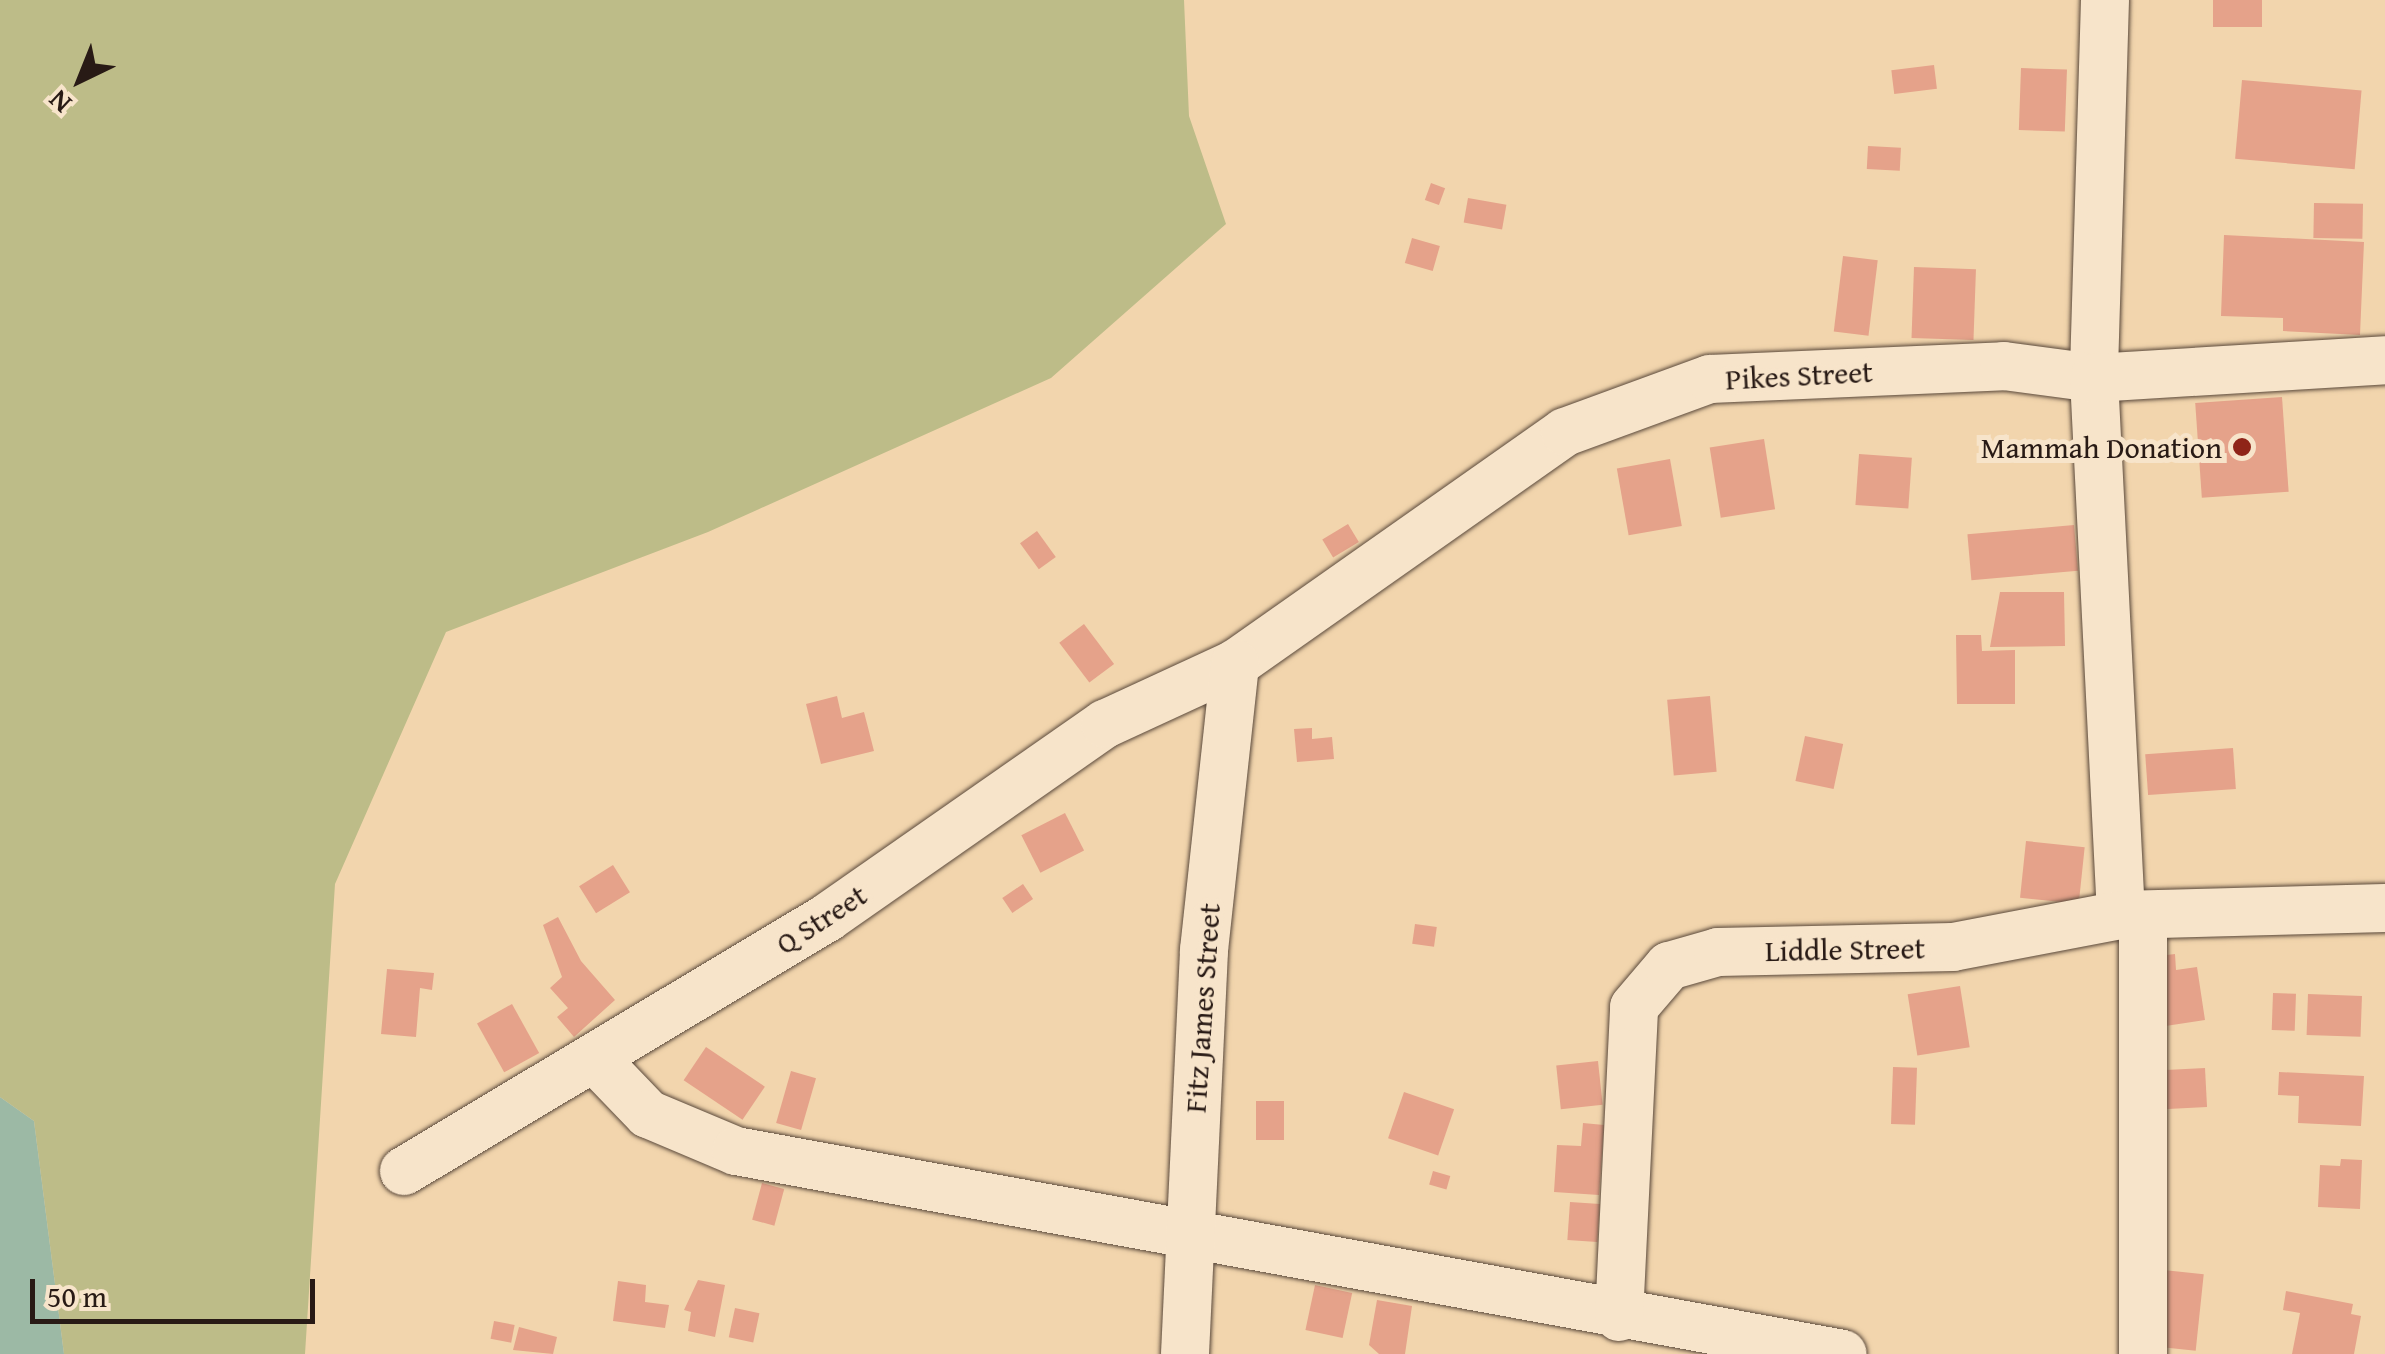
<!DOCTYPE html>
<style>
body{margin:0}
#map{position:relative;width:2385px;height:1354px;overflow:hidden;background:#f2d5ad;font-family:"Gentium Book Plus",serif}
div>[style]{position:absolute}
.green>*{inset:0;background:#bdbc88}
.water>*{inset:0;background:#9cb9a5}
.building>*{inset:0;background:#e5a28a;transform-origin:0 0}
.roads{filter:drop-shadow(0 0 2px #5a493b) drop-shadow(0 0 2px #5a493b)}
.minor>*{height:48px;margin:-24px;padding:0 24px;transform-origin:24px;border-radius:24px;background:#f7e4ca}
.dots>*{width:28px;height:28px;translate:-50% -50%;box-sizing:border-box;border:5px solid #f7e4ca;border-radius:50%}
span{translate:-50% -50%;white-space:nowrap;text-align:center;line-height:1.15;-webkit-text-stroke:10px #f7e4ca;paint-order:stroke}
.street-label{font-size:30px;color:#281a15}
.poi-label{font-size:30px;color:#281a15}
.right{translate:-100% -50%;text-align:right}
.north{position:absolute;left:30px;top:30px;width:100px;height:100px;-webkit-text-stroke:8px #f7e4ca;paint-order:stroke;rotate:223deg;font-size:28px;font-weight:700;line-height:40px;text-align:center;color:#281a15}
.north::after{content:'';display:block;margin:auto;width:35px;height:45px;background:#281a15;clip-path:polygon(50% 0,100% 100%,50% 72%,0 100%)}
.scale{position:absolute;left:30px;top:1279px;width:285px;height:45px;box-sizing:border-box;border:5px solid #281a15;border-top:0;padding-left:12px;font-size:30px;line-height:35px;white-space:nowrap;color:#281a15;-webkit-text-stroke:8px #f7e4ca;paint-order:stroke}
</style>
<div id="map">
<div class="green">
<i style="clip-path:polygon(0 0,1184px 0,1189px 116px,1226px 224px,1051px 378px,708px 532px,446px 632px,335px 884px,305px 1354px,64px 1354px,34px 1121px,0 1097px)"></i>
</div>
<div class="water">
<i style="clip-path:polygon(0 1097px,34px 1121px,64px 1354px,0 1354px)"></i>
</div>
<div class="building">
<i style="left:2213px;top:0;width:49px;height:27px"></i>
<i style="left:1934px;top:65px;width:24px;height:43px;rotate:83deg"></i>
<i style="left:2021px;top:68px;width:46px;height:62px;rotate:2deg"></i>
<i style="left:2242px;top:80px;width:120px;height:79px;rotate:5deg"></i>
<i style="left:1868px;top:146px;width:33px;height:23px;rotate:3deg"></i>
<i style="left:1431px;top:183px;width:15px;height:18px;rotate:20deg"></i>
<i style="left:1468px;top:198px;width:39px;height:25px;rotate:10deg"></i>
<i style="left:2314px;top:203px;width:49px;height:35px;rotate:1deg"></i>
<i style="clip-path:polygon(2224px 235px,2364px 242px,2360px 335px,2283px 331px,2283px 318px,2221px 316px)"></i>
<i style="left:1412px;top:238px;width:29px;height:26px;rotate:16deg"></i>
<i style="left:1843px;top:256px;width:35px;height:76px;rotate:7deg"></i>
<i style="left:1914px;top:267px;width:62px;height:71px;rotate:2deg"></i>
<i style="left:2282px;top:397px;width:95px;height:87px;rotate:86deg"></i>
<i style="left:1764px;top:439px;width:71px;height:55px;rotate:81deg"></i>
<i style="left:1859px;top:454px;width:53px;height:51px;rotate:4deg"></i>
<i style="left:1670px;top:459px;width:68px;height:54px;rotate:80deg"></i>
<i style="left:1348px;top:524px;width:21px;height:30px;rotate:59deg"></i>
<i style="left:2074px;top:525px;width:46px;height:107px;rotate:85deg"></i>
<i style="left:1037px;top:531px;width:32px;height:21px;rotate:54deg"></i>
<i style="clip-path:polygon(2000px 592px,2064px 592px,2065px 646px,1990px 647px)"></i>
<i style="left:1084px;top:624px;width:50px;height:31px;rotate:53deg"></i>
<i style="clip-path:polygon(1956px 635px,1981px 635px,1982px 651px,2015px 650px,2015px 704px,1957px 704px)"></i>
<i style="clip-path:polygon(837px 696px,842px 718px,864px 712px,874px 751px,821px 764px,806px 704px)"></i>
<i style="left:1710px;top:696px;width:76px;height:43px;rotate:85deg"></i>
<i style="clip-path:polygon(1312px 728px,1312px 739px,1332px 737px,1334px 759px,1297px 762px,1294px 729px)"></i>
<i style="left:1805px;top:736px;width:39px;height:46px;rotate:12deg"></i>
<i style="left:2233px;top:748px;width:41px;height:88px;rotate:86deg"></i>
<i style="left:1065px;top:813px;width:42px;height:49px;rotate:63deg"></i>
<i style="left:2026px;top:841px;width:59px;height:57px;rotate:6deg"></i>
<i style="left:613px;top:865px;width:32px;height:40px;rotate:58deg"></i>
<i style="left:1023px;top:884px;width:18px;height:25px;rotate:56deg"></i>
<i style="clip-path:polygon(558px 917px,581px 961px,615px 1000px,574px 1037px,557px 1017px,568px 1008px,550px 988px,562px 977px,543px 925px)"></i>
<i style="left:1415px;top:924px;width:22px;height:20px;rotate:8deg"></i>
<i style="clip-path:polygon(2175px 954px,2176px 970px,2197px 967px,2205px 1020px,2159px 1027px,2150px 957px)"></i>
<i style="clip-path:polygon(387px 969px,434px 973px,432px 990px,420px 988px,416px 1037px,381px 1034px)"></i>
<i style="left:1960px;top:986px;width:62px;height:53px;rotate:81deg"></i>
<i style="left:2273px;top:993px;width:23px;height:37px;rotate:2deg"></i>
<i style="left:2308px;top:994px;width:54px;height:41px;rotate:2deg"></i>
<i style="left:512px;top:1004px;width:56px;height:40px;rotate:61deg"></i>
<i style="left:706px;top:1047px;width:71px;height:40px;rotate:34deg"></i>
<i style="left:1598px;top:1061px;width:44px;height:42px;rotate:84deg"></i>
<i style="left:1893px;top:1067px;width:24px;height:57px;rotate:2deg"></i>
<i style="left:2205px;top:1068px;width:39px;height:49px;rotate:87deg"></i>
<i style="left:791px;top:1071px;width:26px;height:54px;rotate:16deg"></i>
<i style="clip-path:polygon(2279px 1072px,2364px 1076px,2361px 1126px,2298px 1123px,2299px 1096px,2278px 1095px)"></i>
<i style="left:1404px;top:1092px;width:53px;height:49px;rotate:19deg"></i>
<i style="left:1256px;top:1101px;width:28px;height:39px"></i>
<i style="clip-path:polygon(1583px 1123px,1604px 1125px,1599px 1195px,1554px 1192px,1557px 1145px,1581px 1146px)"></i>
<i style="clip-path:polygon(2341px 1159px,2362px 1160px,2360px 1209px,2318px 1207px,2320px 1165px,2340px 1166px)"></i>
<i style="left:1433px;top:1171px;width:18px;height:14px;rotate:16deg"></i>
<i style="left:762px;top:1183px;width:23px;height:38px;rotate:15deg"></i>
<i style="left:1570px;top:1202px;width:30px;height:38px;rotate:4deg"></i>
<i style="left:2154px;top:1269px;width:50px;height:77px;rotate:6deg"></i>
<i style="clip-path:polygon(698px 1280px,725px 1285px,715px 1337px,688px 1331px,691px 1312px,684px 1310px)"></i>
<i style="clip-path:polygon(618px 1281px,646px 1285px,645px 1302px,669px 1305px,665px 1328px,613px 1321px)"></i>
<i style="left:1315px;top:1285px;width:38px;height:46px;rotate:12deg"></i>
<i style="clip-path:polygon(2286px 1291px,2353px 1304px,2351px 1314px,2361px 1316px,2354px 1354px,2292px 1354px,2300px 1313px,2283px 1310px)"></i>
<i style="clip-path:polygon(1377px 1300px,1412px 1306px,1405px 1354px,1379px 1354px,1369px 1345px)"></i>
<i style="left:735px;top:1308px;width:25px;height:30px;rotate:12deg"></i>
<i style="left:494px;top:1321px;width:21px;height:18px;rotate:11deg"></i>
<i style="clip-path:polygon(519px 1327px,557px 1337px,553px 1354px,513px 1350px)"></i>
</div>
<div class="roads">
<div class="minor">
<i style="left:2105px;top:0;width:378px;rotate:91.7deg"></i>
<i style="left:2094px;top:378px;width:538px;rotate:87.12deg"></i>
<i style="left:596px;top:1060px;width:75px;rotate:46.1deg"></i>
<i style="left:648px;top:1114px;width:95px;rotate:22.8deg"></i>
<i style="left:736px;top:1151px;width:1125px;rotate:10.39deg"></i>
<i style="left:404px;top:1171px;width:494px;rotate:-30.9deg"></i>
<i style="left:828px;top:917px;width:338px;rotate:-34.9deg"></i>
<i style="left:1105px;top:724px;width:143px;rotate:-24.8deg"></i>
<i style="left:1235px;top:664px;width:403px;rotate:-35.1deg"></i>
<i style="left:1565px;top:432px;width:154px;rotate:-20.1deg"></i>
<i style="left:1710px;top:379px;width:294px;rotate:-2.5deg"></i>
<i style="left:2004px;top:366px;width:91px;rotate:7.6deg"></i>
<i style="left:2094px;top:378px;width:292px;rotate:-3.5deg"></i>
<i style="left:1619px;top:1317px;width:310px;rotate:-87.2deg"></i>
<i style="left:1634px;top:1007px;width:54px;rotate:-49.5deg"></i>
<i style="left:1669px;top:966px;width:51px;rotate:-15.9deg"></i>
<i style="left:1718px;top:952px;width:235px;rotate:-1.2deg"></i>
<i style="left:1953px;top:947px;width:171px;rotate:-10.8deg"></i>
<i style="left:2121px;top:915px;width:264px;rotate:-1.5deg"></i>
<i style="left:1185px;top:1354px;width:404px;rotate:-87.3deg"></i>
<i style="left:1204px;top:950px;width:288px;rotate:-83.8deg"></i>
<i style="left:2143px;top:1354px;width:438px;rotate:-90deg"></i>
</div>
</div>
<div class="dots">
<i style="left:2242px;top:447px;background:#8f2418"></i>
</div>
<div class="street-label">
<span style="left:1799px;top:375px;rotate:-3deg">Pikes Street</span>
<span style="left:821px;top:919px;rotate:-33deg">Q Street</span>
<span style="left:1845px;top:949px;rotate:-1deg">Liddle Street</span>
<span style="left:1202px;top:1008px;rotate:-86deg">Fitz James Street</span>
</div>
<div class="poi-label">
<span class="right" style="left:2222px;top:447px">Mammah Donation</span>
</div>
<div class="north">N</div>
<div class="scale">50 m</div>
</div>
